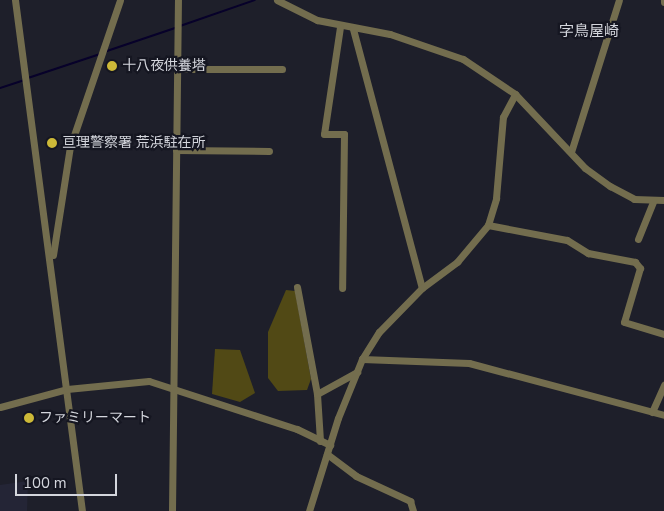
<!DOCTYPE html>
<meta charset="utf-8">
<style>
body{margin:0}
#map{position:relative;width:664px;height:511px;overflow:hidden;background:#1e1f2a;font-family:"Nunito Sans","Noto Sans JP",sans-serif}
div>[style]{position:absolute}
.built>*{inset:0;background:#242536}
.green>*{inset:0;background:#514915}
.stream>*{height:2px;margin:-1px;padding:0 1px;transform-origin:1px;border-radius:1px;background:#07012a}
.minor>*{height:7px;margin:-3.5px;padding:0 3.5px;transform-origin:3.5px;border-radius:3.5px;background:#736d4e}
.dots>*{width:14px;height:14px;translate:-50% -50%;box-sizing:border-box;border:2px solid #151621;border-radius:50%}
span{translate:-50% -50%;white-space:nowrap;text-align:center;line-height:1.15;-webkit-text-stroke:4.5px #151621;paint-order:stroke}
.poi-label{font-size:14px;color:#d4d6dd}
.left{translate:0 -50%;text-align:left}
.neighbourhood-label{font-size:15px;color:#d4d6dd}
.scale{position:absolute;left:15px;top:474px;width:102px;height:22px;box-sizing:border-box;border:2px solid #d4d6dd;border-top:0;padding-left:6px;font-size:15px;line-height:18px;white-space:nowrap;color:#d4d6dd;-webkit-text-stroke:4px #151621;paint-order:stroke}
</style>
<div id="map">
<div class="built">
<i style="clip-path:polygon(28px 481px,27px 511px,0 511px,0 485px)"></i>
</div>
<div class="green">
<i style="clip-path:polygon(286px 290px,295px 291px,311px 379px,307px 390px,278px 391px,268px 378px,268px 332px)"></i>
<i style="clip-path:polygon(215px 349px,240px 350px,255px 393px,240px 402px,212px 394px)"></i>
</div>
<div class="stream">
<i style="left:180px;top:26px;width:79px;rotate:-19.1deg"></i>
<i style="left:104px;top:52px;width:75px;rotate:-18.7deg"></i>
<i style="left:28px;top:78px;width:76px;rotate:-18.4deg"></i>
<i style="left:0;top:88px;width:25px;rotate:-18deg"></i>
</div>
<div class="minor">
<i style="left:15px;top:0;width:515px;rotate:82.53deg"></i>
<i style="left:277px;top:0;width:45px;rotate:26.6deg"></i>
<i style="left:317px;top:20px;width:74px;rotate:10.9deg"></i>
<i style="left:390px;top:34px;width:77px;rotate:18.9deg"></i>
<i style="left:463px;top:59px;width:63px;rotate:33.9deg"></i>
<i style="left:515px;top:94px;width:102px;rotate:46.6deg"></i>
<i style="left:585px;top:168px;width:31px;rotate:36deg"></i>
<i style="left:610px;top:186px;width:27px;rotate:28deg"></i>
<i style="left:634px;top:199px;width:30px;rotate:2deg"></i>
<i style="left:664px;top:0;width:2px;rotate:90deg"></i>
<i style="left:340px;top:27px;width:108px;rotate:98.5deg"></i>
<i style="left:324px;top:134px;width:20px"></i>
<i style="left:344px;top:134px;width:154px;rotate:90.7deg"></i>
<i style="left:353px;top:29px;width:268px;rotate:75.1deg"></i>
<i style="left:177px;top:69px;width:105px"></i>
<i style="left:176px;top:150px;width:93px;rotate:0.6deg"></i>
<i style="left:571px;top:152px;width:159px;rotate:-72.5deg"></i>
<i style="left:488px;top:225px;width:80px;rotate:10.8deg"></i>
<i style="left:567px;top:240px;width:25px;rotate:32deg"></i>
<i style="left:588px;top:253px;width:48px;rotate:10.8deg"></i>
<i style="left:635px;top:262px;width:8px;rotate:50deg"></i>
<i style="left:640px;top:268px;width:56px;rotate:106.5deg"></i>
<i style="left:624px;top:322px;width:42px;rotate:16.7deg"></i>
<i style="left:638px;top:239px;width:40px;rotate:-68deg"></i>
<i style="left:53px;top:255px;width:109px;rotate:-81.1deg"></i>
<i style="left:70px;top:147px;width:155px;rotate:-71.2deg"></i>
<i style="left:297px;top:287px;width:109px;rotate:79.4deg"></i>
<i style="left:317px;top:394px;width:47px;rotate:86.3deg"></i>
<i style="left:362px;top:359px;width:107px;rotate:2.1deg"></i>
<i style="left:469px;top:363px;width:202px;rotate:14.9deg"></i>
<i style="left:317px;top:394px;width:46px;rotate:-28.8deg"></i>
<i style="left:0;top:407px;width:69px;rotate:-15deg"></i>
<i style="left:67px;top:389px;width:82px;rotate:-5.6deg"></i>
<i style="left:149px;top:381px;width:156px;rotate:18deg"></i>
<i style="left:297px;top:429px;width:37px;rotate:26deg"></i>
<i style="left:652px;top:412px;width:30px;rotate:-66deg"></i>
<i style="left:327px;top:454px;width:36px;rotate:37deg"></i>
<i style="left:356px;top:476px;width:60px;rotate:24.8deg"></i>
<i style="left:410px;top:501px;width:10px;rotate:73deg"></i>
<i style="left:172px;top:511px;width:511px;rotate:-89.33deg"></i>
<i style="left:309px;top:511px;width:97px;rotate:-72.7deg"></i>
<i style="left:338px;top:418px;width:64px;rotate:-67.9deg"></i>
<i style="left:362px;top:359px;width:32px;rotate:-58deg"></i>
<i style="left:379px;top:332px;width:62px;rotate:-45.7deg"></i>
<i style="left:422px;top:288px;width:44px;rotate:-36.6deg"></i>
<i style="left:457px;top:262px;width:48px;rotate:-50deg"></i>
<i style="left:488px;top:225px;width:28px;rotate:-73deg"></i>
<i style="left:496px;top:198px;width:81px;rotate:-85.1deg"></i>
<i style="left:503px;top:117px;width:26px;rotate:-62deg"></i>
</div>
<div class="dots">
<i style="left:112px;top:66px;background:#cdb938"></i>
<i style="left:52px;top:143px;background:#cdb938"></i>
<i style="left:29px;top:418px;background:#cdb938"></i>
</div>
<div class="poi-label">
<span class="left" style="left:122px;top:66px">十八夜供養塔</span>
<span class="left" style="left:62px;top:143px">亘理警察署 荒浜駐在所</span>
<span class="left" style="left:39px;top:418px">ファミリーマート</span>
</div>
<div class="neighbourhood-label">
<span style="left:589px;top:32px">字鳥屋崎</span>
</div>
<div class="scale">100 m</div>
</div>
